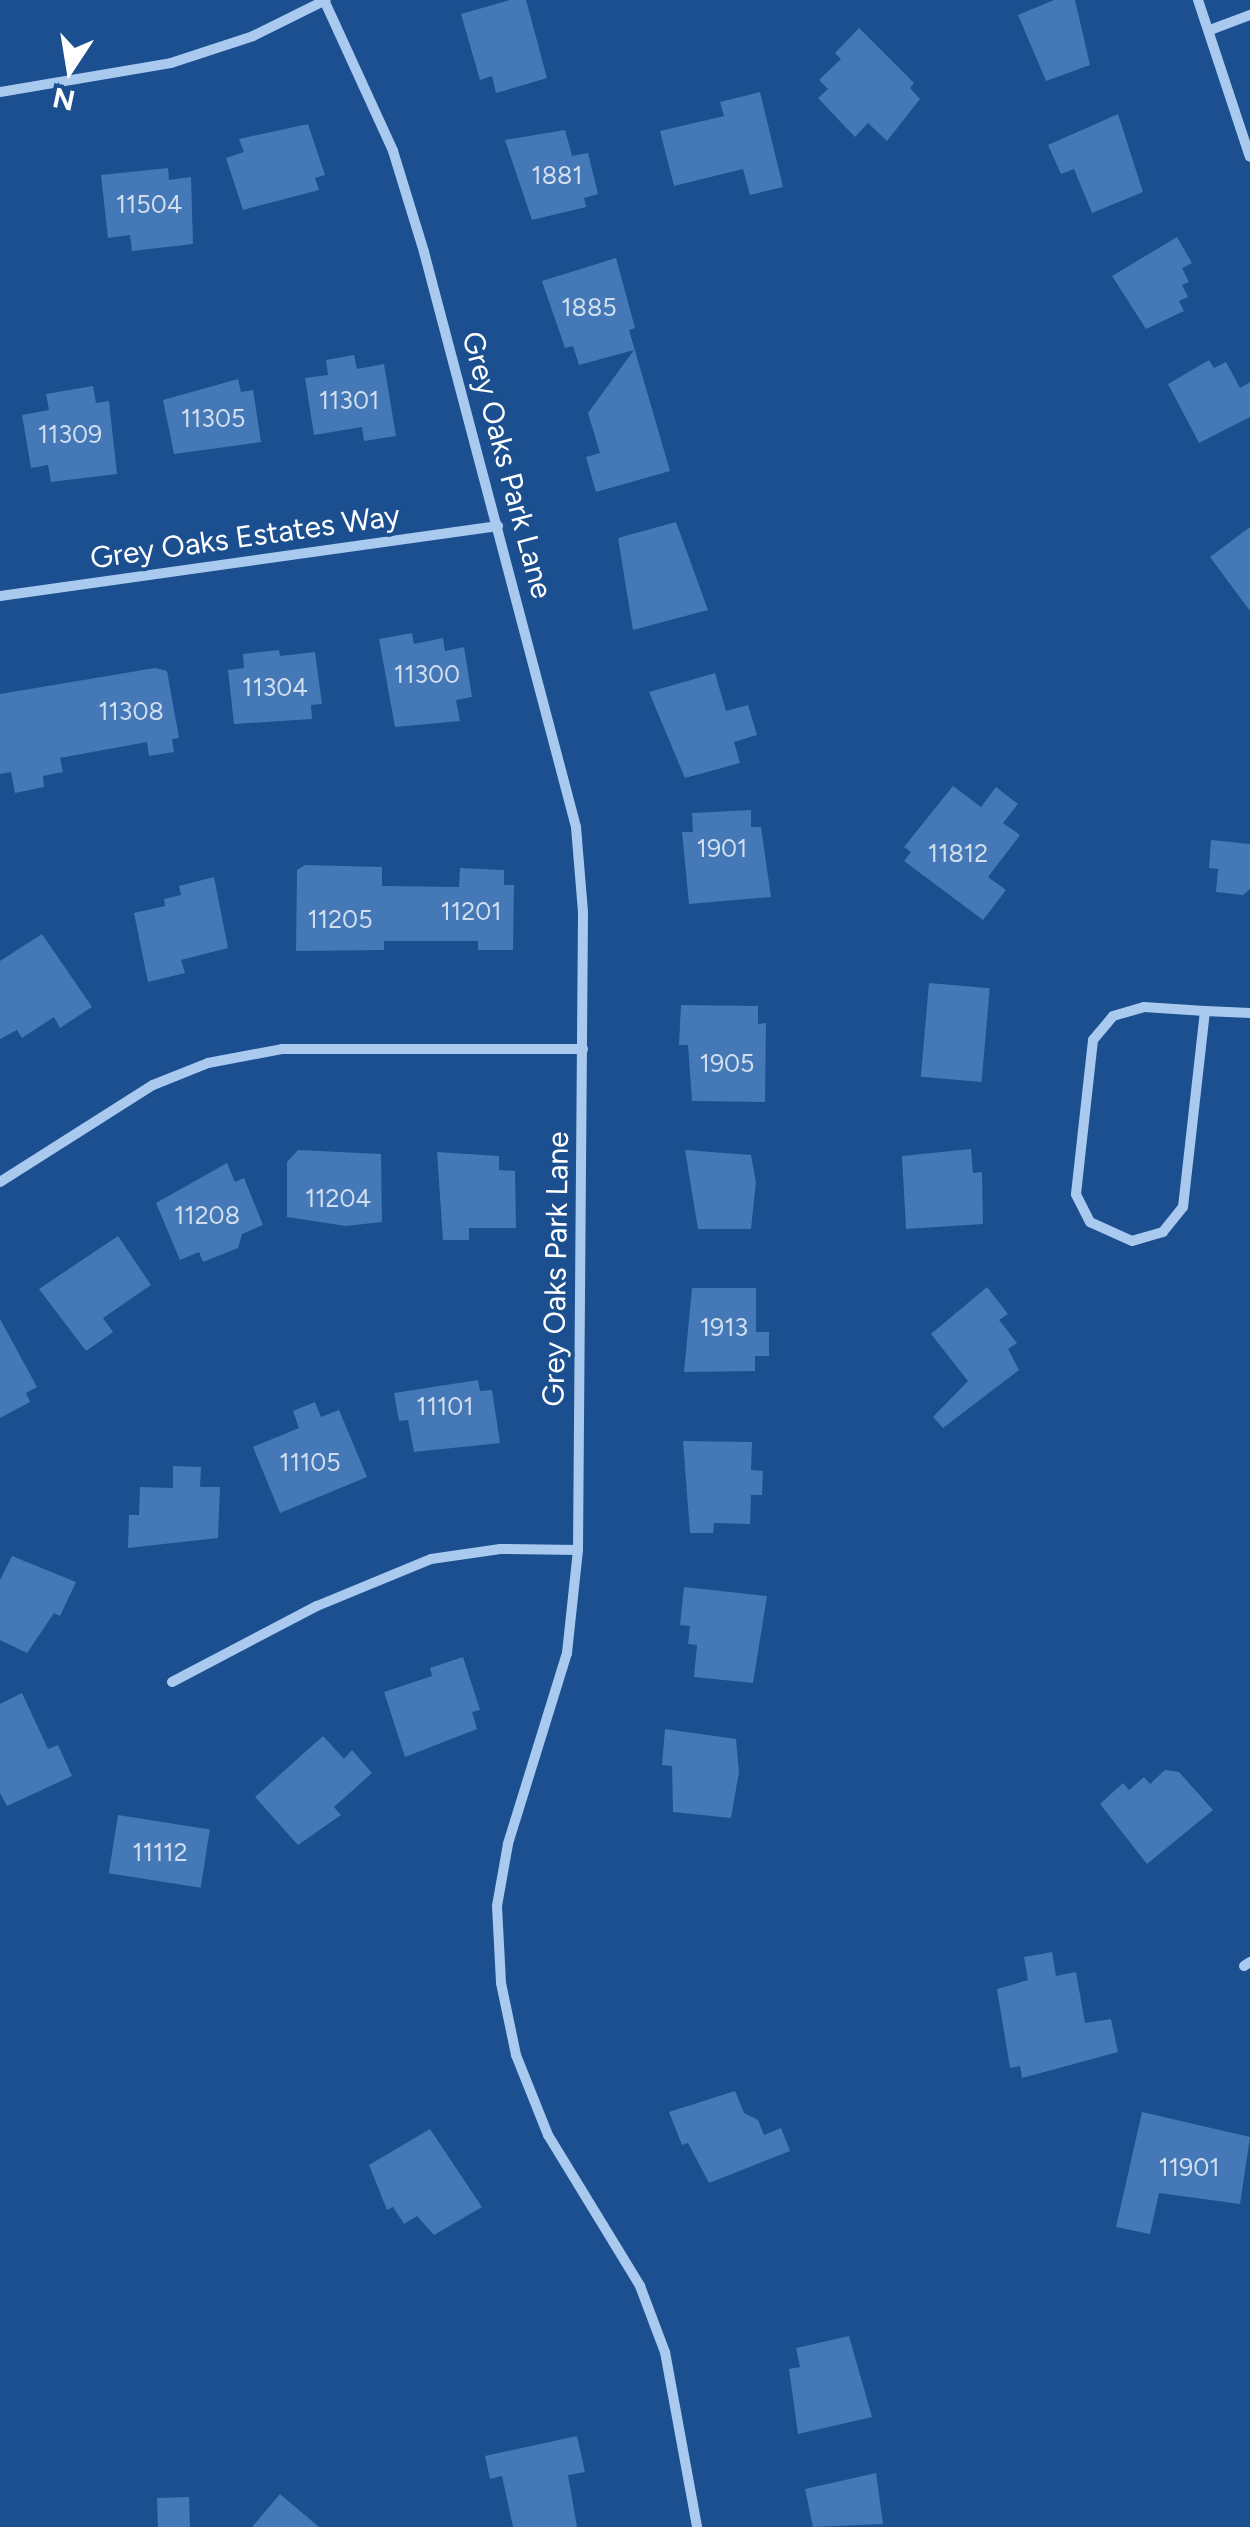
<!DOCTYPE html>
<style>
body{margin:0}
#map{position:relative;width:1250px;height:2527px;overflow:hidden;background:#1b4f8f;font-family:Figtree,sans-serif}
div>[style]{position:absolute}
.building>*{inset:0;background:#4478b7;transform-origin:0 0}
.minor>*{height:10px;margin:-5px;padding:0 5px;transform-origin:5px;border-radius:5px;background:#a9c9ee}
span{translate:-50% -50%;white-space:nowrap;text-align:center;line-height:1.15;-webkit-text-stroke:8px #1b4f8f;paint-order:stroke}
.number-label{font-size:25px;color:#d0dded}
.number-label span{-webkit-text-stroke-width:0}
.street-label{font-size:30px;color:#fff}
.north{position:absolute;left:20px;top:20px;width:100px;height:100px;-webkit-text-stroke:8px #1b4f8f;paint-order:stroke;rotate:192deg;font-size:28px;font-weight:700;line-height:40px;text-align:center;color:#fff}
.north::after{content:'';display:block;margin:auto;width:35px;height:45px;background:#fff;clip-path:polygon(50% 0,100% 100%,50% 72%,0 100%)}
</style>
<div id="map">
<div class="building">
<i style="clip-path:polygon(510px 0,526px 0,547px 78px,496px 93px,492px 76px,480px 80px,461px 14px)"></i>
<i style="clip-path:polygon(1054px 0,1075px 0,1090px 65px,1046px 81px,1018px 15px)"></i>
<i style="clip-path:polygon(859px 28px,914px 83px,910px 88px,920px 99px,887px 141px,868px 123px,855px 137px,818px 98px,828px 89px,819px 80px,841px 59px,835px 53px)"></i>
<i style="clip-path:polygon(760px 92px,783px 187px,750px 195px,743px 169px,674px 186px,660px 131px,724px 116px,720px 102px)"></i>
<i style="clip-path:polygon(1118px 114px,1143px 192px,1092px 213px,1074px 169px,1061px 174px,1048px 145px)"></i>
<i style="clip-path:polygon(308px 124px,325px 175px,315px 178px,319px 190px,243px 210px,226px 158px,244px 152px,239px 139px)"></i>
<i style="clip-path:polygon(565px 130px,572px 156px,588px 153px,598px 194px,584px 198px,586px 207px,532px 220px,505px 140px)"></i>
<i style="clip-path:polygon(168px 168px,169px 180px,191px 177px,193px 244px,132px 251px,130px 235px,108px 238px,101px 175px)"></i>
<i style="clip-path:polygon(1177px 237px,1192px 263px,1182px 268px,1189px 282px,1182px 285px,1188px 297px,1179px 301px,1184px 311px,1146px 329px,1112px 276px)"></i>
<i style="clip-path:polygon(616px 258px,635px 328px,629px 330px,670px 471px,596px 492px,586px 457px,600px 453px,588px 413px,634px 350px,579px 365px,573px 346px,565px 348px,542px 281px)"></i>
<i style="clip-path:polygon(354px 355px,357px 369px,384px 364px,396px 436px,364px 441px,362px 427px,314px 435px,305px 378px,328px 375px,326px 360px)"></i>
<i style="clip-path:polygon(1209px 360px,1214px 368px,1226px 362px,1240px 388px,1250px 382px,1250px 417px,1199px 443px,1168px 384px)"></i>
<i style="clip-path:polygon(238px 379px,241px 392px,253px 390px,261px 442px,174px 454px,163px 400px)"></i>
<i style="clip-path:polygon(93px 386px,96px 403px,109px 401px,117px 474px,51px 482px,48px 465px,31px 468px,22px 415px,49px 410px,46px 394px)"></i>
<i style="clip-path:polygon(676px 522px,708px 610px,633px 630px,618px 538px)"></i>
<i style="clip-path:polygon(1250px 527px,1250px 611px,1210px 557px)"></i>
<i style="clip-path:polygon(412px 633px,414px 644px,443px 638px,445px 651px,464px 647px,472px 697px,456px 700px,460px 721px,395px 727px,379px 639px)"></i>
<i style="clip-path:polygon(279px 650px,280px 656px,315px 652px,322px 704px,311px 705px,312px 719px,234px 724px,228px 670px,244px 668px,243px 654px)"></i>
<i style="clip-path:polygon(155px 668px,167px 671px,179px 738px,172px 739px,174px 752px,149px 756px,147px 742px,60px 758px,63px 772px,43px 776px,44px 787px,15px 793px,11px 772px,0 774px,0 694px)"></i>
<i style="clip-path:polygon(715px 673px,726px 711px,748px 705px,757px 735px,734px 742px,740px 763px,685px 778px,649px 692px)"></i>
<i style="clip-path:polygon(953px 786px,981px 807px,996px 787px,1018px 804px,1003px 823px,1020px 835px,988px 877px,1006px 890px,983px 920px,904px 861px,911px 852px,904px 847px)"></i>
<i style="clip-path:polygon(751px 810px,751px 827px,761px 827px,771px 897px,689px 904px,682px 832px,693px 832px,692px 813px)"></i>
<i style="clip-path:polygon(1211px 840px,1250px 844px,1250px 889px,1243px 895px,1216px 892px,1218px 869px,1209px 868px)"></i>
<i style="clip-path:polygon(305px 865px,382px 867px,382px 886px,459px 887px,460px 868px,504px 870px,504px 885px,514px 885px,513px 950px,478px 950px,478px 941px,384px 941px,384px 950px,296px 951px,297px 870px)"></i>
<i style="clip-path:polygon(214px 877px,228px 948px,181px 960px,185px 973px,148px 982px,134px 913px,165px 906px,164px 899px,181px 895px,179px 886px)"></i>
<i style="clip-path:polygon(42px 934px,92px 1007px,60px 1028px,54px 1017px,22px 1038px,17px 1030px,0 1039px,0 961px)"></i>
<i style="left:929px;top:983px;width:61px;height:94px;rotate:5deg"></i>
<i style="clip-path:polygon(681px 1005px,758px 1006px,758px 1024px,766px 1023px,765px 1102px,692px 1101px,688px 1045px,679px 1045px)"></i>
<i style="clip-path:polygon(971px 1149px,973px 1173px,982px 1172px,983px 1224px,906px 1229px,902px 1156px)"></i>
<i style="clip-path:polygon(298px 1150px,381px 1154px,382px 1222px,346px 1226px,287px 1217px,287px 1162px)"></i>
<i style="clip-path:polygon(685px 1150px,751px 1155px,756px 1182px,751px 1229px,698px 1229px)"></i>
<i style="clip-path:polygon(437px 1152px,499px 1156px,499px 1170px,515px 1171px,516px 1228px,469px 1228px,469px 1240px,443px 1240px)"></i>
<i style="clip-path:polygon(227px 1163px,235px 1182px,244px 1178px,263px 1225px,242px 1234px,238px 1248px,203px 1262px,199px 1252px,180px 1260px,156px 1203px)"></i>
<i style="clip-path:polygon(118px 1236px,151px 1285px,103px 1318px,113px 1332px,86px 1351px,39px 1289px)"></i>
<i style="clip-path:polygon(987px 1287px,1008px 1314px,999px 1320px,1017px 1343px,1008px 1349px,1019px 1370px,943px 1428px,933px 1417px,968px 1381px,931px 1334px)"></i>
<i style="clip-path:polygon(692px 1288px,756px 1288px,756px 1332px,769px 1332px,769px 1356px,755px 1356px,755px 1371px,684px 1372px)"></i>
<i style="clip-path:polygon(0 1319px,37px 1387px,26px 1393px,30px 1402px,0 1418px)"></i>
<i style="clip-path:polygon(478px 1380px,480px 1391px,492px 1390px,500px 1443px,414px 1452px,408px 1420px,399px 1421px,394px 1393px)"></i>
<i style="clip-path:polygon(315px 1402px,321px 1417px,339px 1410px,367px 1477px,280px 1513px,253px 1447px,299px 1428px,293px 1411px)"></i>
<i style="clip-path:polygon(683px 1441px,752px 1442px,751px 1470px,763px 1471px,762px 1495px,751px 1495px,750px 1524px,714px 1523px,713px 1533px,690px 1533px)"></i>
<i style="clip-path:polygon(173px 1466px,201px 1467px,200px 1487px,220px 1487px,218px 1538px,128px 1548px,129px 1515px,139px 1515px,140px 1487px,173px 1488px)"></i>
<i style="clip-path:polygon(12px 1556px,76px 1582px,60px 1616px,54px 1613px,27px 1653px,0 1640px,0 1580px)"></i>
<i style="clip-path:polygon(684px 1587px,767px 1596px,753px 1683px,694px 1677px,697px 1645px,688px 1644px,690px 1626px,680px 1625px)"></i>
<i style="clip-path:polygon(463px 1657px,480px 1710px,472px 1712px,477px 1729px,405px 1757px,384px 1692px,432px 1676px,430px 1668px)"></i>
<i style="clip-path:polygon(22px 1693px,48px 1749px,58px 1745px,72px 1776px,7px 1806px,0 1793px,0 1704px)"></i>
<i style="clip-path:polygon(665px 1729px,736px 1739px,739px 1772px,731px 1818px,673px 1812px,672px 1766px,662px 1765px)"></i>
<i style="clip-path:polygon(323px 1736px,344px 1759px,352px 1750px,372px 1773px,334px 1807px,341px 1815px,298px 1845px,255px 1797px)"></i>
<i style="clip-path:polygon(1165px 1770px,1179px 1772px,1213px 1810px,1147px 1864px,1100px 1804px,1123px 1783px,1129px 1790px,1144px 1777px,1150px 1784px)"></i>
<i style="left:118px;top:1815px;width:93px;height:59px;rotate:9deg"></i>
<i style="clip-path:polygon(1052px 1952px,1056px 1976px,1076px 1972px,1085px 2023px,1111px 2019px,1118px 2052px,1022px 2078px,1020px 2066px,1010px 2068px,997px 1989px,1028px 1980px,1024px 1957px)"></i>
<i style="clip-path:polygon(735px 2091px,744px 2113px,758px 2120px,764px 2135px,781px 2128px,790px 2151px,709px 2183px,688px 2143px,682px 2145px,669px 2112px)"></i>
<i style="clip-path:polygon(1142px 2112px,1250px 2137px,1240px 2204px,1159px 2193px,1150px 2234px,1116px 2227px)"></i>
<i style="clip-path:polygon(430px 2129px,482px 2207px,434px 2235px,417px 2216px,404px 2224px,393px 2207px,387px 2210px,369px 2165px)"></i>
<i style="clip-path:polygon(849px 2336px,872px 2417px,798px 2434px,789px 2369px,800px 2367px,796px 2348px)"></i>
<i style="clip-path:polygon(577px 2436px,585px 2472px,568px 2475px,577px 2527px,513px 2527px,502px 2476px,490px 2479px,485px 2456px)"></i>
<i style="clip-path:polygon(876px 2473px,883px 2524px,813px 2527px,805px 2489px)"></i>
<i style="clip-path:polygon(280px 2494px,319px 2527px,252px 2527px)"></i>
<i style="left:189px;top:2497px;width:30px;height:32px;rotate:88deg"></i>
</div>
<div class="minor">
<i style="left:324px;top:0;width:166px;rotate:65.4deg"></i>
<i style="left:393px;top:151px;width:106px;rotate:72.9deg"></i>
<i style="left:424px;top:252px;width:595px;rotate:75.19deg"></i>
<i style="left:576px;top:827px;width:86px;rotate:85.3deg"></i>
<i style="left:583px;top:913px;width:637px;rotate:90.45deg"></i>
<i style="left:578px;top:1550px;width:104px;rotate:96.1deg"></i>
<i style="left:567px;top:1653px;width:200px;rotate:107.2deg"></i>
<i style="left:508px;top:1844px;width:63px;rotate:100.1deg"></i>
<i style="left:497px;top:1906px;width:77px;rotate:87deg"></i>
<i style="left:501px;top:1983px;width:74px;rotate:78.2deg"></i>
<i style="left:516px;top:2055px;width:86px;rotate:68.2deg"></i>
<i style="left:548px;top:2135px;width:177px;rotate:58.6deg"></i>
<i style="left:640px;top:2286px;width:71px;rotate:69.3deg"></i>
<i style="left:665px;top:2352px;width:178px;rotate:79.6deg"></i>
<i style="left:1198px;top:0;width:165px;rotate:71.7deg"></i>
<i style="left:1210px;top:30px;width:43px;rotate:-20.6deg"></i>
<i style="left:0;top:92px;width:173px;rotate:-9.6deg"></i>
<i style="left:171px;top:63px;width:86px;rotate:-18.2deg"></i>
<i style="left:253px;top:36px;width:81px;rotate:-26.3deg"></i>
<i style="left:0;top:596px;width:503px;rotate:-8deg"></i>
<i style="left:1144px;top:1007px;width:61px;rotate:3.8deg"></i>
<i style="left:1205px;top:1011px;width:197px;rotate:96.4deg"></i>
<i style="left:1183px;top:1207px;width:32px;rotate:129deg"></i>
<i style="left:1163px;top:1232px;width:32px;rotate:164deg"></i>
<i style="left:1132px;top:1241px;width:46px;rotate:-155.7deg"></i>
<i style="left:1090px;top:1222px;width:31px;rotate:-117deg"></i>
<i style="left:1076px;top:1194px;width:155px;rotate:-83.7deg"></i>
<i style="left:1093px;top:1040px;width:31px;rotate:-50deg"></i>
<i style="left:1113px;top:1016px;width:32px;rotate:-16deg"></i>
<i style="left:1205px;top:1011px;width:45px;rotate:2.5deg"></i>
<i style="left:0;top:1182px;width:181px;rotate:-32.4deg"></i>
<i style="left:153px;top:1085px;width:59px;rotate:-21.8deg"></i>
<i style="left:208px;top:1063px;width:75px;rotate:-10.7deg"></i>
<i style="left:282px;top:1049px;width:301px"></i>
<i style="left:172px;top:1682px;width:164px;rotate:-27.7deg"></i>
<i style="left:317px;top:1606px;width:123px;rotate:-22.4deg"></i>
<i style="left:431px;top:1559px;width:70px;rotate:-8.2deg"></i>
<i style="left:500px;top:1549px;width:78px;rotate:0.7deg"></i>
<i style="left:1244px;top:1966px;width:7px;rotate:-34deg"></i>
</div>
<div class="number-label">
<span style="left:557px;top:175px">1881</span>
<span style="left:149px;top:204px">11504</span>
<span style="left:589px;top:307px">1885</span>
<span style="left:349px;top:400px">11301</span>
<span style="left:213px;top:418px">11305</span>
<span style="left:70px;top:434px">11309</span>
<span style="left:427px;top:674px">11300</span>
<span style="left:275px;top:687px">11304</span>
<span style="left:131px;top:711px">11308</span>
<span style="left:722px;top:848px">1901</span>
<span style="left:958px;top:853px">11812</span>
<span style="left:471px;top:911px">11201</span>
<span style="left:340px;top:919px">11205</span>
<span style="left:727px;top:1063px">1905</span>
<span style="left:338px;top:1198px">11204</span>
<span style="left:207px;top:1215px">11208</span>
<span style="left:724px;top:1327px">1913</span>
<span style="left:445px;top:1406px">11101</span>
<span style="left:310px;top:1462px">11105</span>
<span style="left:160px;top:1852px">11112</span>
<span style="left:1189px;top:2167px">11901</span>
</div>
<div class="street-label">
<span style="left:507px;top:465px;rotate:75deg">Grey Oaks Park Lane</span>
<span style="left:245px;top:537px;rotate:-8deg">Grey Oaks Estates Way</span>
<span style="left:556px;top:1269px;rotate:-89deg">Grey Oaks Park Lane</span>
</div>
<div class="north">N</div>
</div>
